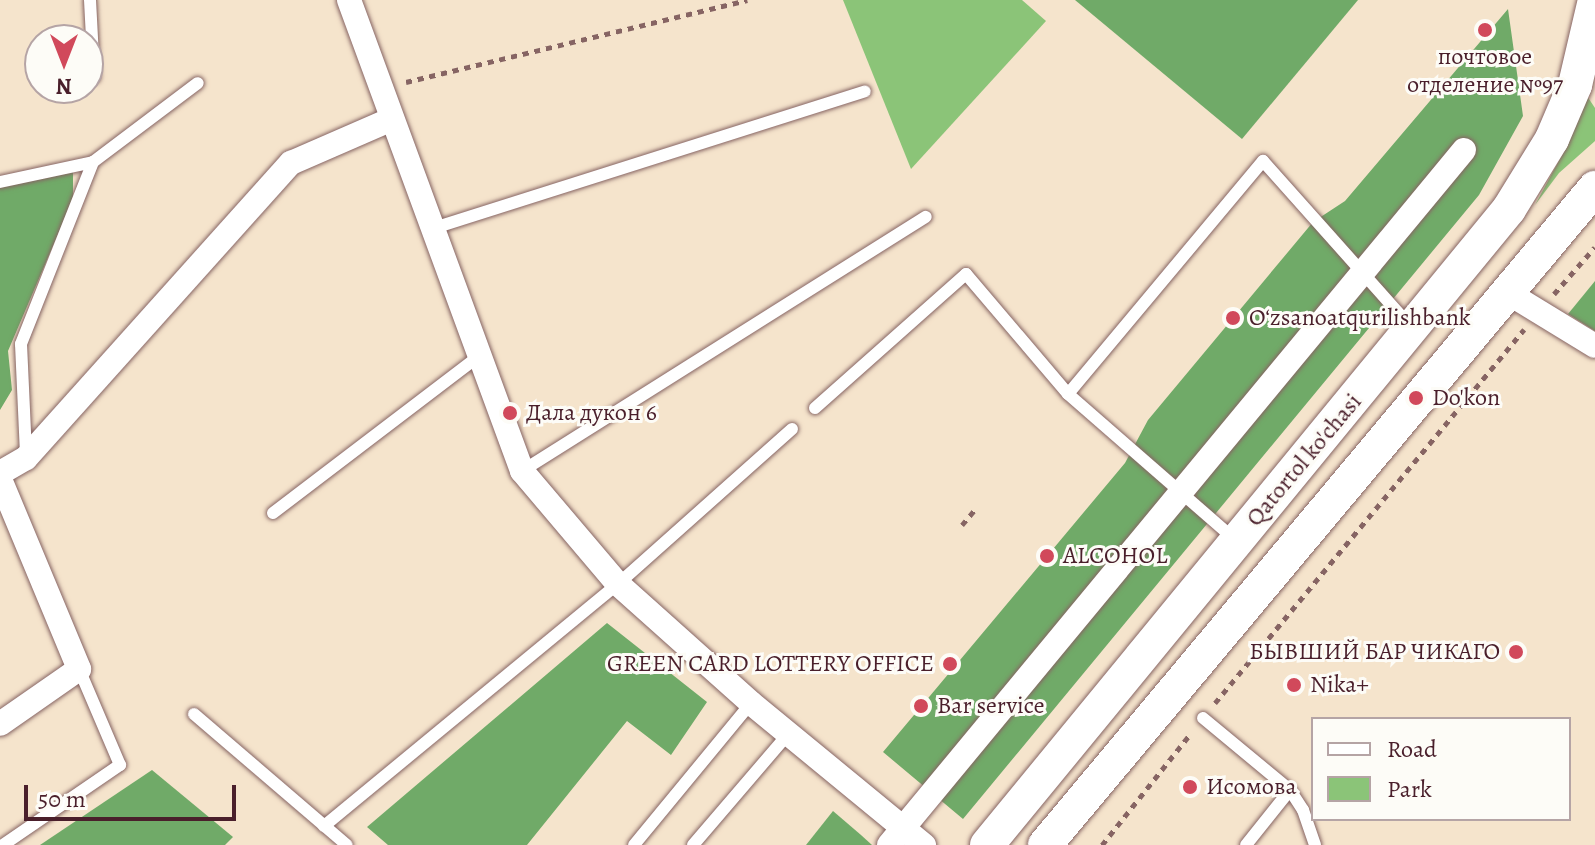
<!DOCTYPE html>
<meta charset="utf-8">
<style>
body{margin:0}
#map{position:relative;width:1595px;height:845px;overflow:hidden;background:#f5e4cc;font-family:Alegreya,serif}
div>[style]{position:absolute}
.green>*{inset:0;background:#8bc478}
.forest>*{inset:0;background:#70aa68}
.path>*{height:5px;margin-top:-2.5px;transform-origin:0;background:repeating-linear-gradient(90deg,#866463 0 6px,transparent 0 12px)}
.roads{filter:drop-shadow(0 0 2px #866463) drop-shadow(0 0 2px #866463)}
.lane>*{height:12px;margin:-6px;padding:0 6px;transform-origin:6px;border-radius:6px;background:#fff}
.street>*{height:24px;margin:-12px;padding:0 12px;transform-origin:12px;border-radius:12px;background:#fff}
.secondary>*{height:34px;margin:-17px;padding:0 17px;transform-origin:17px;border-radius:17px;background:#fff}
.dots>*{width:22px;height:22px;translate:-50% -50%;box-sizing:border-box;border:4px solid #fdfcf7;border-radius:50%}
span{translate:-50% -50%;white-space:nowrap;text-align:center;line-height:1.15;-webkit-text-stroke:6px #fdfcf7;paint-order:stroke}
.poi-label{font-size:24px;color:#4a1f2b}
.left{translate:0 -50%;text-align:left}
.right{translate:-100% -50%;text-align:right}
.street-label{font-size:24px;color:#4a1f2b}
.legend{position:absolute;left:1311px;top:717px;width:260px;height:104px;box-sizing:border-box;background:#fdfcf7;border:2px solid #b5a4a5;margin:0;padding:10px 14px;list-style:none;font-size:24px;color:#4a1f2b}
.legend li{display:flex;align-items:center;gap:16px;height:40px}
.legend b{width:40px;border:2px solid #b5a4a5}
.north{position:absolute;left:24px;top:24px;width:80px;height:80px;box-sizing:border-box;background:#fdfcf7;border:2px solid #b5a4a5;border-radius:50%;rotate:180deg;font-size:22px;font-weight:700;line-height:32px;text-align:center;color:#4a1f2b}
.north::after{content:'';display:block;margin:auto;width:28px;height:36px;background:#d1495b;clip-path:polygon(50% 0,100% 100%,50% 72%,0 100%)}
.scale{position:absolute;left:24px;top:785px;width:212px;height:36px;box-sizing:border-box;border:4px solid #4a1f2b;border-top:0;padding-left:10px;font-size:24px;line-height:28px;white-space:nowrap;color:#4a1f2b;-webkit-text-stroke:6px #fdfcf7;paint-order:stroke}
</style>
<div id="map">
<div class="green">
<i style="clip-path:polygon(843px 0,1022px 0,1046px 21px,911px 169px)"></i>
<i style="clip-path:polygon(1585px 93px,1595px 108px,1595px 141px,1559px 173px,1535px 205px,1568px 144px)"></i>
</div>
<div class="forest">
<i style="clip-path:polygon(1075px 0,1358px 0,1242px 139px)"></i>
<i style="clip-path:polygon(1508px 9px,1523px 116px,1479px 195px,963px 819px,883px 752px,1125px 463px,1148px 420px,1313px 222px,1345px 201px)"></i>
<i style="clip-path:polygon(73px 171px,73px 199px,8px 351px,12px 390px,0 410px,0 187px)"></i>
<i style="clip-path:polygon(1595px 281px,1595px 331px,1568px 314px)"></i>
<i style="clip-path:polygon(607px 623px,707px 702px,671px 755px,627px 721px,527px 845px,388px 845px,367px 827px)"></i>
<i style="clip-path:polygon(152px 770px,233px 837px,225px 845px,40px 845px)"></i>
<i style="clip-path:polygon(833px 811px,861px 835px,872px 845px,806px 845px)"></i>
</div>
<div class="path">
<i style="left:406px;top:82px;width:351px;rotate:-13.5deg"></i>
<i style="left:1554px;top:294px;width:62px;rotate:-48.9deg"></i>
<i style="left:962px;top:525px;width:23px;rotate:-50deg"></i>
<i style="left:1215px;top:703px;width:485px;rotate:-50.4deg"></i>
<i style="left:1102px;top:845px;width:143px;rotate:-51.5deg"></i>
</div>
<div class="roads">
<div class="lane">
<i style="left:90px;top:0;width:77px;rotate:87deg"></i>
<i style="left:93px;top:162px;width:131px;rotate:-37deg"></i>
<i style="left:0;top:182px;width:95px;rotate:-12.1deg"></i>
<i style="left:93px;top:162px;width:196px;rotate:111.6deg"></i>
<i style="left:21px;top:344px;width:111px;rotate:87.4deg"></i>
<i style="left:431px;top:229px;width:455px;rotate:-17.6deg"></i>
<i style="left:1068px;top:394px;width:304px;rotate:-50.1deg"></i>
<i style="left:1263px;top:161px;width:221px;rotate:48.3deg"></i>
<i style="left:815px;top:408px;width:202px;rotate:-41.6deg"></i>
<i style="left:966px;top:274px;width:157px;rotate:49.6deg"></i>
<i style="left:1068px;top:394px;width:220px;rotate:41.1deg"></i>
<i style="left:522px;top:471px;width:477px;rotate:-32.2deg"></i>
<i style="left:273px;top:513px;width:259px;rotate:-37.3deg"></i>
<i style="left:194px;top:714px;width:201px;rotate:40.6deg"></i>
<i style="left:1203px;top:718px;width:113px;rotate:39.6deg"></i>
<i style="left:1290px;top:790px;width:24px;rotate:57deg"></i>
<i style="left:1303px;top:810px;width:37px;rotate:71deg"></i>
<i style="left:324px;top:826px;width:381px;rotate:-39.5deg"></i>
<i style="left:618px;top:584px;width:233px;rotate:-41.7deg"></i>
<i style="left:3px;top:845px;width:142px;rotate:-34.4deg"></i>
<i style="left:120px;top:765px;width:104px;rotate:-113.1deg"></i>
<i style="left:634px;top:845px;width:184px;rotate:-50.5deg"></i>
<i style="left:693px;top:845px;width:146px;rotate:-49.4deg"></i>
<i style="left:1246px;top:845px;width:70px;rotate:-51.3deg"></i>
</div>
<div class="street">
<i style="left:349px;top:0;width:502px;rotate:69.83deg"></i>
<i style="left:522px;top:471px;width:148px;rotate:49.7deg"></i>
<i style="left:618px;top:584px;width:178px;rotate:41.8deg"></i>
<i style="left:751px;top:703px;width:224px;rotate:39.4deg"></i>
<i style="left:1505px;top:291px;width:105px;rotate:31.4deg"></i>
<i style="left:0;top:473px;width:30px;rotate:-30deg"></i>
<i style="left:26px;top:458px;width:397px;rotate:-48.1deg"></i>
<i style="left:291px;top:163px;width:110px;rotate:-23.5deg"></i>
<i style="left:0;top:479px;width:206px;rotate:67.4deg"></i>
<i style="left:79px;top:669px;width:96px;rotate:145.2deg"></i>
<i style="left:889px;top:845px;width:902px;rotate:-50.4deg"></i>
</div>
<div class="secondary">
<i style="left:987px;top:845px;width:823px;rotate:-50.62deg"></i>
<i style="left:1509px;top:209px;width:82px;rotate:-58.4deg"></i>
<i style="left:1552px;top:139px;width:59px;rotate:-66.9deg"></i>
<i style="left:1575px;top:85px;width:87px;rotate:-76.8deg"></i>
<i style="left:1045px;top:845px;width:857px;rotate:-50.07deg"></i>
</div>
</div>
<div class="dots">
<i style="left:1485px;top:30px;background:#d1495b"></i>
<i style="left:1233px;top:318px;background:#d1495b"></i>
<i style="left:1416px;top:398px;background:#d1495b"></i>
<i style="left:510px;top:413px;background:#d1495b"></i>
<i style="left:1047px;top:556px;background:#d1495b"></i>
<i style="left:1516px;top:652px;background:#d1495b"></i>
<i style="left:950px;top:664px;background:#d1495b"></i>
<i style="left:1294px;top:685px;background:#d1495b"></i>
<i style="left:921px;top:706px;background:#d1495b"></i>
<i style="left:1190px;top:787px;background:#d1495b"></i>
</div>
<div class="poi-label">
<span style="left:1485px;top:71px">почтовое<br>отделение №97</span>
<span class="left" style="left:1249px;top:318px">Oʻzsanoatqurilishbank</span>
<span class="left" style="left:1432px;top:398px">Do'kon</span>
<span class="left" style="left:526px;top:413px">Дала дукон 6</span>
<span class="left" style="left:1063px;top:556px">ALCOHOL</span>
<span class="right" style="left:1500px;top:652px">БЫВШИЙ БАР ЧИКАГО</span>
<span class="right" style="left:934px;top:664px">GREEN CARD LOTTERY OFFICE</span>
<span class="left" style="left:1310px;top:685px">Nika+</span>
<span class="left" style="left:937px;top:706px">Bar service</span>
<span class="left" style="left:1206px;top:787px">Исомова</span>
</div>
<div class="street-label">
<span style="left:1304px;top:460px;rotate:-50deg">Qatortol ko'chasi</span>
</div>
<ul class="legend">
<li><b style="height:10px;background:#fff"></b>Road</li>
<li><b style="height:22px;background:#8bc478"></b>Park</li>
</ul>
<div class="north">N</div>
<div class="scale">50 m</div>
</div>
